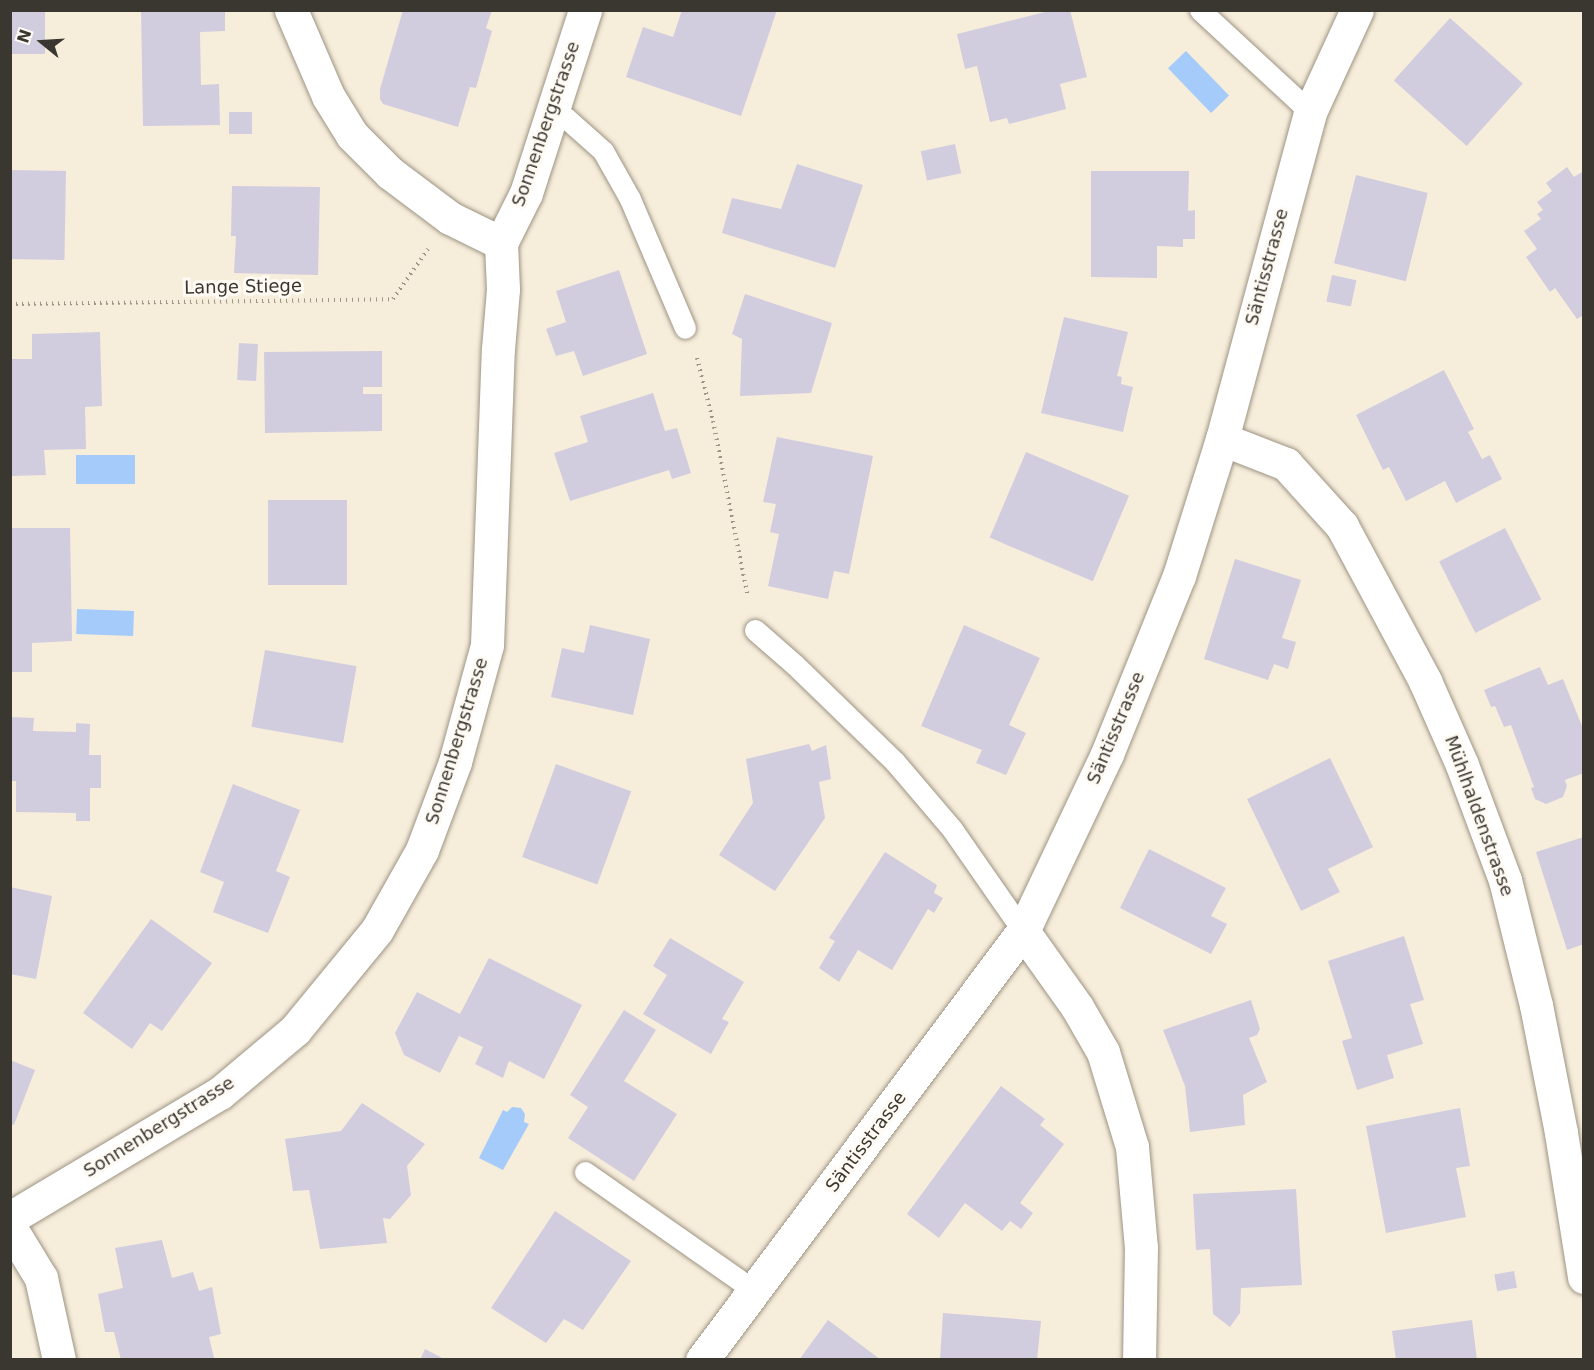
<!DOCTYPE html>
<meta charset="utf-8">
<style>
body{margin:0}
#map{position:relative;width:1594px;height:1370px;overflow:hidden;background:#f7eddb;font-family:"DejaVu Sans",sans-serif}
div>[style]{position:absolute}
.water>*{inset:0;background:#a5cbfb;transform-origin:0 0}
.building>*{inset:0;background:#d1cddf;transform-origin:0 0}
.path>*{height:4px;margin-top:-2px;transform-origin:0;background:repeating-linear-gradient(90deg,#9c9689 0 1.5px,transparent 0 6px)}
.roads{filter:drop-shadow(0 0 2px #9d9483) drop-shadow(0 0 2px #9d9483)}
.service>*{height:21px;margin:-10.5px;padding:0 10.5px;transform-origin:10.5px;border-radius:10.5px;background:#fff}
.minor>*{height:33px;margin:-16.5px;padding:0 16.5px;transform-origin:16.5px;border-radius:16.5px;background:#fff}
span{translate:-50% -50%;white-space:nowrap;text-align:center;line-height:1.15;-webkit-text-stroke:6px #fffbf4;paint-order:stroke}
.street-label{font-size:18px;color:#3a3730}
.frame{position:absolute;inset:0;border:12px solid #3a3730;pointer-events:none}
.north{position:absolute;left:12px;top:12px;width:60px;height:60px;-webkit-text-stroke:4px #fffbf4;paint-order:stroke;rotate:288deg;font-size:16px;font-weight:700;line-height:24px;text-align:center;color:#3a3730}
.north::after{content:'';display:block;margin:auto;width:21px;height:27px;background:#3a3730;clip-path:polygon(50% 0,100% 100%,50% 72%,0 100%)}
</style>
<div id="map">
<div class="water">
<i style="left:1186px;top:51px;width:62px;height:25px;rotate:46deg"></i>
<i style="left:135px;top:455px;width:29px;height:59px;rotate:90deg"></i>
<i style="left:134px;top:611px;width:25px;height:57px;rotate:92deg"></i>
<i style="clip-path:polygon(512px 1107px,521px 1108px,525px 1114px,524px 1122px,529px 1124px,503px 1170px,479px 1158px,503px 1110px,507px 1112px)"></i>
</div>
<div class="building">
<i style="left:10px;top:10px;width:35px;height:44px"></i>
<i style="clip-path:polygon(141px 10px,225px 10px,225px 31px,200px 32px,201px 85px,219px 84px,220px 125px,143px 126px)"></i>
<i style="clip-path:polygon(403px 10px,492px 10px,486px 28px,492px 31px,476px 88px,470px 87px,458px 127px,383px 104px,380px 99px,380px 89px)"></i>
<i style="clip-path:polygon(682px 10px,777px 10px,741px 116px,626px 77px,643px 27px,673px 37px)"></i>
<i style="clip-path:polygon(1053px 10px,1070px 10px,1087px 77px,1060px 84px,1066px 109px,1009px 124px,1007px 118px,990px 122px,977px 66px,965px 69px,957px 34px)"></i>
<i style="left:1450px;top:18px;width:98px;height:84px;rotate:42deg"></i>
<i style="left:229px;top:112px;width:23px;height:22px"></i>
<i style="left:955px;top:144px;width:30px;height:35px;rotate:78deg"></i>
<i style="clip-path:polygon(797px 164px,863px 185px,835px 268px,722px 233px,732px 198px,781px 209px)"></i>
<i style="clip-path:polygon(1567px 167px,1574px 177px,1584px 171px,1584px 315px,1577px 319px,1555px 288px,1550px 292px,1526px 257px,1537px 249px,1524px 231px,1541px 219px,1537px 214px,1543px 210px,1537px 202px,1552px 191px,1546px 183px)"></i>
<i style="left:10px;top:170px;width:56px;height:89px;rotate:1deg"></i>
<i style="clip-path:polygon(1091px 171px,1189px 171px,1188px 211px,1195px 210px,1195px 239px,1183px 239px,1183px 247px,1157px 246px,1157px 278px,1091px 277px)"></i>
<i style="left:1356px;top:175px;width:74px;height:91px;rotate:14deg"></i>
<i style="clip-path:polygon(232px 186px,320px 187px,318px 275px,234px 273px,236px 236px,231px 236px)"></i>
<i style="clip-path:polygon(619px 270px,647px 354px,583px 376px,574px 351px,556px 356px,546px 329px,566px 322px,556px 291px)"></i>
<i style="left:1332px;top:275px;width:25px;height:27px;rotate:12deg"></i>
<i style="clip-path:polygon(745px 294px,832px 323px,811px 393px,740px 396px,742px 339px,732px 334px)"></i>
<i style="clip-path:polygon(1064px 317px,1128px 332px,1117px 376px,1122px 377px,1121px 384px,1133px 387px,1123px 432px,1041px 413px)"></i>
<i style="clip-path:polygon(100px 332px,102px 406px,85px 407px,86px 449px,44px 450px,46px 475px,12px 476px,10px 359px,32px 359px,32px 334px)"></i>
<i style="left:239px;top:343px;width:19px;height:37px;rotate:3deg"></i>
<i style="clip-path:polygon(382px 351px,382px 387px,363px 387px,363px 394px,382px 394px,382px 431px,265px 433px,264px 352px)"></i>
<i style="clip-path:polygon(1444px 370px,1474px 429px,1468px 432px,1482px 459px,1490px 455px,1502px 479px,1456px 503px,1445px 481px,1406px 501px,1389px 467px,1383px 470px,1356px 415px)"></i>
<i style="clip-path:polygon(653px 393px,665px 431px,677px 428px,691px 473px,672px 479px,669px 470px,570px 501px,554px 453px,588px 442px,580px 416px)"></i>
<i style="clip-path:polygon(777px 437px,873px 456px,849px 574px,834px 571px,828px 599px,768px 586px,779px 534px,770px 532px,776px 504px,763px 502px)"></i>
<i style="left:1026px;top:452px;width:112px;height:93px;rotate:23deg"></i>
<i style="left:268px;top:500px;width:79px;height:85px"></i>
<i style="clip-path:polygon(10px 528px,70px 528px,72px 641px,32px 643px,32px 672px,10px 672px)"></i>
<i style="left:1505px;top:528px;width:80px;height:74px;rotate:63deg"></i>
<i style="clip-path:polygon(1235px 559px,1301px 580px,1282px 638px,1296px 642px,1288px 669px,1274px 664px,1268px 680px,1204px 659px)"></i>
<i style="clip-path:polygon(590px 625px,650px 639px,633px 715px,551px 697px,562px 648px,584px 653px)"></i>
<i style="clip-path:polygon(964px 625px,1040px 658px,1009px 725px,1026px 733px,1006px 775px,976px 763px,982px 750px,921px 726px)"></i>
<i style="left:265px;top:650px;width:93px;height:78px;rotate:10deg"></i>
<i style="clip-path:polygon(1540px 667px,1548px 685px,1563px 679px,1584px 731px,1584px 773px,1565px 780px,1567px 786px,1563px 797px,1546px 804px,1535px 799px,1531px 788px,1534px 787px,1511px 725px,1504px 727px,1495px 706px,1491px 707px,1484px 690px)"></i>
<i style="clip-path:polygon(10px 717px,34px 718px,33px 731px,76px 732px,76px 723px,90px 724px,89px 755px,101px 755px,101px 788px,90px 788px,90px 821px,76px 821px,76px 813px,16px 812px,16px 781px,10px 781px)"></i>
<i style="clip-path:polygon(809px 744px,812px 751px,826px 745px,831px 779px,819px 782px,825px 818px,775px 891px,719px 855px,753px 803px,746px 759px)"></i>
<i style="clip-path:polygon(1330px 758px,1373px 847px,1328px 869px,1340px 892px,1301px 911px,1247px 799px)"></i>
<i style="left:556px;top:764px;width:80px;height:99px;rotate:20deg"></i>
<i style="clip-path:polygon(233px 784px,300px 810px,276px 871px,290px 877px,268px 933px,213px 912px,224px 882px,200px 872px)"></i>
<i style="clip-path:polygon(1584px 837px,1584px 944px,1567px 950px,1536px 852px)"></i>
<i style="clip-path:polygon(1149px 849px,1226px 888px,1211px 916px,1227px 924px,1211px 954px,1120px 908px)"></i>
<i style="clip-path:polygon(885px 852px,937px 885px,934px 893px,943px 898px,934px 913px,928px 909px,892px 970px,858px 950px,839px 982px,819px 968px,835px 941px,829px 938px)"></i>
<i style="clip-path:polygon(10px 887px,52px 896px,36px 979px,10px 974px)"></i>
<i style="clip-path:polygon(151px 919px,212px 963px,162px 1031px,150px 1023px,132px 1049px,83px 1013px)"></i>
<i style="clip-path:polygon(1404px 936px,1424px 1000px,1410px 1004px,1423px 1044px,1387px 1055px,1394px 1078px,1357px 1090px,1342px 1041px,1352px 1038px,1328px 961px)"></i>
<i style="clip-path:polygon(670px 938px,744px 982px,722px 1019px,729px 1022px,711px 1054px,643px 1014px,667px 975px,653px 966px)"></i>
<i style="clip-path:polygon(489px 958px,582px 1005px,544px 1079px,509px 1061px,503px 1078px,475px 1064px,483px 1047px,459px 1036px,440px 1073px,404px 1055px,395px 1033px,417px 992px,460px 1014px)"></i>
<i style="clip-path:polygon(1251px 1000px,1260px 1029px,1257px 1035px,1249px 1038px,1267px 1082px,1243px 1095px,1245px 1125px,1190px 1132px,1185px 1086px,1163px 1030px)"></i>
<i style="clip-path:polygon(624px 1010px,656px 1030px,624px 1081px,677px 1114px,634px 1181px,568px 1138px,588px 1107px,570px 1095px)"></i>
<i style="clip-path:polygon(10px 1060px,35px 1070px,14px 1125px,10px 1124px)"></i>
<i style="clip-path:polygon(1001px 1086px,1045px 1119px,1040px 1125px,1064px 1144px,1020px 1203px,1033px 1213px,1021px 1229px,1010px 1221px,1002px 1231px,965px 1203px,939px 1238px,907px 1214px)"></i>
<i style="clip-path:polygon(362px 1103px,425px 1144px,407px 1166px,411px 1195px,390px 1219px,383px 1218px,387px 1243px,320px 1249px,309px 1190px,293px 1191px,285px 1139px,341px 1131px)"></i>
<i style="clip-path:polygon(1460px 1108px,1470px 1166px,1456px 1168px,1466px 1217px,1386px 1233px,1366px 1126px)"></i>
<i style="clip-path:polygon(1296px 1189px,1302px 1285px,1241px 1288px,1240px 1313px,1230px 1327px,1213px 1314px,1210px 1249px,1196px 1250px,1193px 1194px)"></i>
<i style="clip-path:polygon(555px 1211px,631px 1261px,583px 1330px,564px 1319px,546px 1343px,491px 1308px)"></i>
<i style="clip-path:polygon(162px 1240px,172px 1278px,193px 1272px,199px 1291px,212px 1287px,221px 1334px,209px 1337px,214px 1358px,121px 1360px,114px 1332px,105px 1332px,98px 1294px,123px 1288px,115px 1248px)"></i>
<i style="left:1514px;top:1271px;width:17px;height:20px;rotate:80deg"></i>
<i style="clip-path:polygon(943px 1313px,1041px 1321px,1037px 1360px,940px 1360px)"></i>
<i style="clip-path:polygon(828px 1320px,881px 1360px,799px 1360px)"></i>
<i style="clip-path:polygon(1472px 1320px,1477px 1360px,1396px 1360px,1392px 1331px)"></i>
<i style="clip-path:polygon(425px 1349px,446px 1360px,420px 1360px)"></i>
</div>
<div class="path">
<i style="left:10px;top:304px;width:383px;rotate:-0.7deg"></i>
<i style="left:393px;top:299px;width:61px;rotate:-55deg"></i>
<i style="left:697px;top:358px;width:65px;rotate:75.7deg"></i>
<i style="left:713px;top:421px;width:179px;rotate:78.8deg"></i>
</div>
<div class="roads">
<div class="service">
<i style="left:1200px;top:10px;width:150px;rotate:42.8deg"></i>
<i style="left:551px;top:112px;width:16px;rotate:22deg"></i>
<i style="left:566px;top:118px;width:50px;rotate:41.7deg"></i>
<i style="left:603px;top:151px;width:55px;rotate:60.6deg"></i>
<i style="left:630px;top:199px;width:140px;rotate:66.9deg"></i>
<i style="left:755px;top:630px;width:53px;rotate:41.2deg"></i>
<i style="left:795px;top:665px;width:139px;rotate:44.1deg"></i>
<i style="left:895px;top:762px;width:88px;rotate:49.6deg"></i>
<i style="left:952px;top:829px;width:124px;rotate:55.2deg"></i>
<i style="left:585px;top:1172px;width:208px;rotate:35deg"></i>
</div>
<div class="minor">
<i style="left:291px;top:10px;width:94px;rotate:66.7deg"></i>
<i style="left:328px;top:96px;width:46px;rotate:58.4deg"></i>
<i style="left:352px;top:135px;width:54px;rotate:45deg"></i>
<i style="left:390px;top:173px;width:75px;rotate:36.9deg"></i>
<i style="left:450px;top:218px;width:57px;rotate:26.1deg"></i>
<i style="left:1222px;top:439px;width:69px;rotate:21.3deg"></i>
<i style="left:1286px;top:464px;width:84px;rotate:47.9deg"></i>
<i style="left:1342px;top:526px;width:176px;rotate:61.8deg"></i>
<i style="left:1425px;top:681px;width:92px;rotate:66.2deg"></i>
<i style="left:1462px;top:765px;width:123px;rotate:69.5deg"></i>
<i style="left:1505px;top:880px;width:129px;rotate:76.1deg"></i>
<i style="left:1536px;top:1005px;width:130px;rotate:78.9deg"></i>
<i style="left:1561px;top:1133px;width:146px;rotate:80.9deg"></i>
<i style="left:1023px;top:931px;width:93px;rotate:54.6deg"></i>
<i style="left:1077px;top:1007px;width:52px;rotate:60deg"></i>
<i style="left:1103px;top:1052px;width:99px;rotate:73deg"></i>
<i style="left:1132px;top:1147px;width:100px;rotate:84.9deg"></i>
<i style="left:1141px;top:1247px;width:113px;rotate:91deg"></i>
<i style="left:10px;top:1218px;width:244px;rotate:-30.8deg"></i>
<i style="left:220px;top:1093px;width:98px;rotate:-40deg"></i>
<i style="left:295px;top:1030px;width:129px;rotate:-50.6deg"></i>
<i style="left:377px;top:930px;width:92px;rotate:-60.6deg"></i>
<i style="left:422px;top:850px;width:94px;rotate:-69.4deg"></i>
<i style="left:455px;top:762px;width:121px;rotate:-74.7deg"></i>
<i style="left:487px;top:645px;width:296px;rotate:-87.9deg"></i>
<i style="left:498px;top:349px;width:60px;rotate:-85.2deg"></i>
<i style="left:503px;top:289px;width:46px;rotate:-92.5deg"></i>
<i style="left:501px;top:243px;width:56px;rotate:-63.4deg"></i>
<i style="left:526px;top:193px;width:192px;rotate:-72.1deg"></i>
<i style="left:10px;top:1227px;width:60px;rotate:58.7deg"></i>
<i style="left:41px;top:1278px;width:84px;rotate:77.6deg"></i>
<i style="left:702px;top:1360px;width:536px;rotate:-53.19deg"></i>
<i style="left:1023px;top:931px;width:196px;rotate:-64.6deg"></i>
<i style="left:1107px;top:754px;width:192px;rotate:-68deg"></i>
<i style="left:1179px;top:576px;width:144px;rotate:-72.6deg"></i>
<i style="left:1222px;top:439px;width:339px;rotate:-74.9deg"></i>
<i style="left:1310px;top:112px;width:112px;rotate:-65.3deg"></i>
</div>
</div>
<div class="street-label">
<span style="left:546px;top:124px;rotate:-71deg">Sonnenbergstrasse</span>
<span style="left:1267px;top:267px;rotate:-75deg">Säntisstrasse</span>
<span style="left:243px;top:287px;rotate:-1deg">Lange Stiege</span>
<span style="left:1116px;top:728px;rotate:-67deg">Säntisstrasse</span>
<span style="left:457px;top:741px;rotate:-73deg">Sonnenbergstrasse</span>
<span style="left:1479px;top:816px;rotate:70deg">Mühlhaldenstrasse</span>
<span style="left:159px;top:1127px;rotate:-32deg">Sonnenbergstrasse</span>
<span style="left:866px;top:1142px;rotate:-53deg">Säntisstrasse</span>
</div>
<div class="frame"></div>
<div class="north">N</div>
</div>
